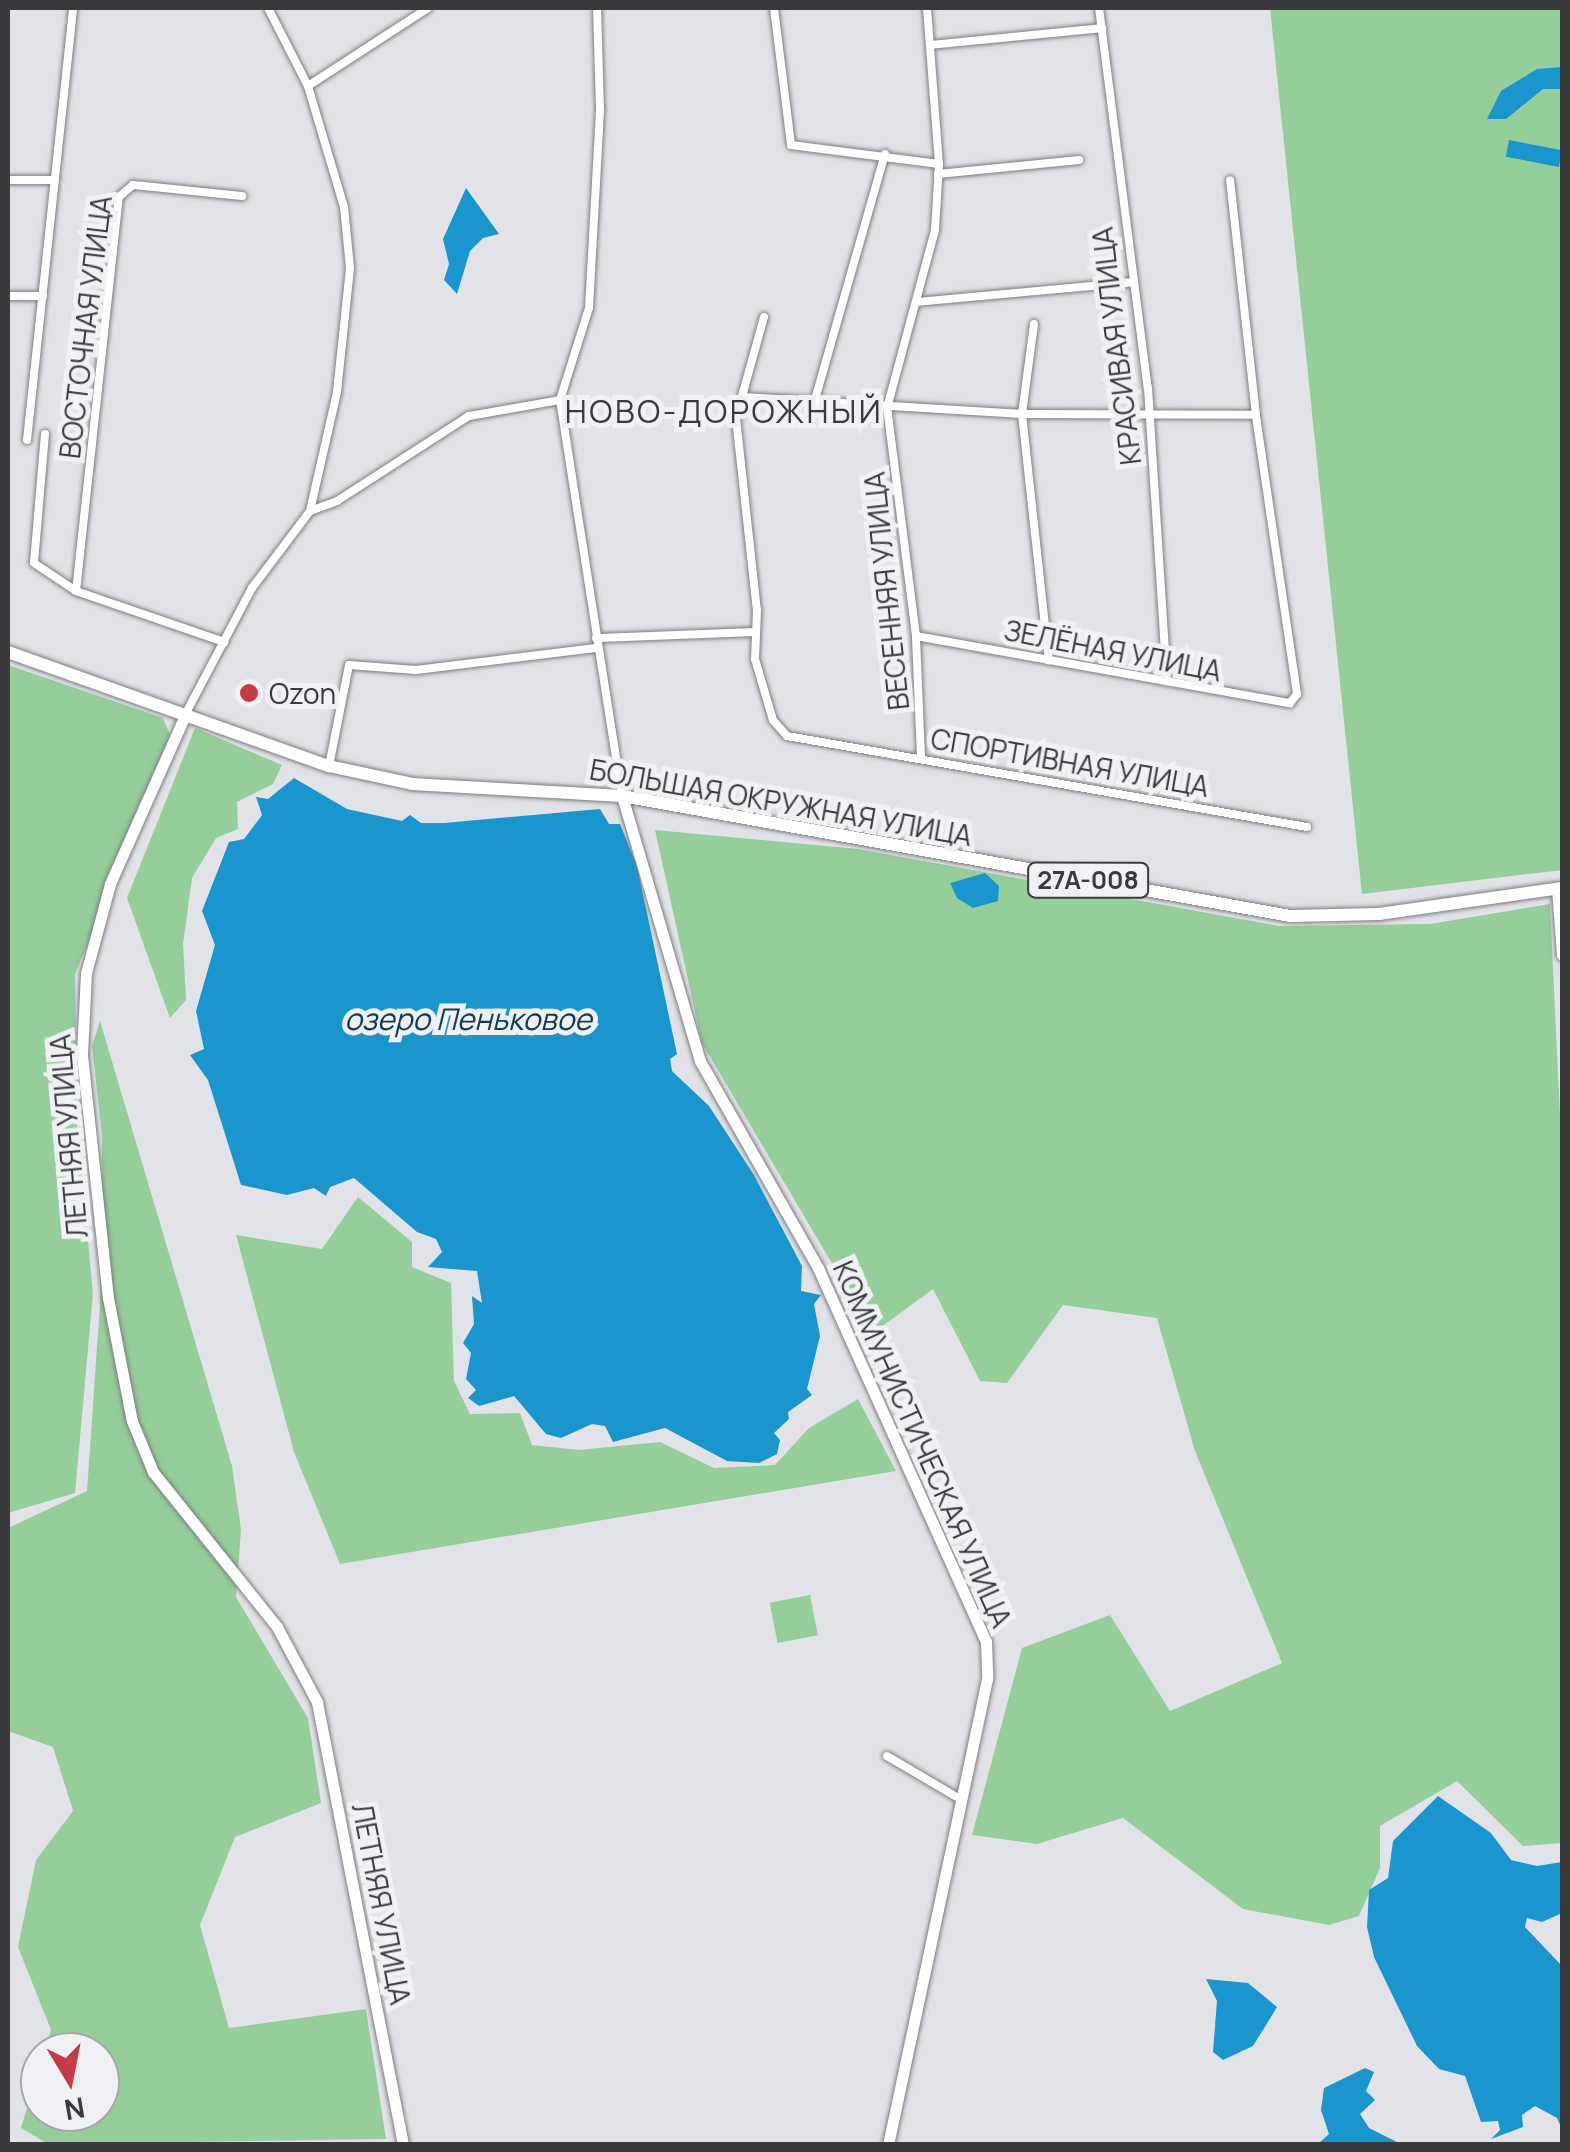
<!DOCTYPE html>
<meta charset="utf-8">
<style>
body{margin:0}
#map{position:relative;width:1570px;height:2152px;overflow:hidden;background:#e2e3e8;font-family:Manrope,sans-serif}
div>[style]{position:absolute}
.green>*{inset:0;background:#94ce99;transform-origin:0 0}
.water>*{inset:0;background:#1996ce;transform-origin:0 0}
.roads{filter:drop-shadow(0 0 2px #7c7d81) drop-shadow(0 0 2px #7c7d81)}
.street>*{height:8px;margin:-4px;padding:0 4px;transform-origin:4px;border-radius:4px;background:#fff}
.secondary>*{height:11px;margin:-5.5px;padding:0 5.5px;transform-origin:5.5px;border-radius:5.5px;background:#fff}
.primary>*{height:12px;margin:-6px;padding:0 6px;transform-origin:6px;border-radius:6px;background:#fff}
.dots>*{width:28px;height:28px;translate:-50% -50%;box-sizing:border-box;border:5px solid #eff1f5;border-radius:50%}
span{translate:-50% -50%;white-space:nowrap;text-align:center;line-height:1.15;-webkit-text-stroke:10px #eff1f5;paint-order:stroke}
.shield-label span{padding:2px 8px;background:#eff1f5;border:2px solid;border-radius:8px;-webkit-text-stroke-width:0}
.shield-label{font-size:25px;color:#3a3a3c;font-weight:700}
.street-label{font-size:28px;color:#3a3a3c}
.poi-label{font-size:28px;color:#3a3a3c}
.left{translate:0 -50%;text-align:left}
.water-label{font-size:30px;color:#0d3d54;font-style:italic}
.quarter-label{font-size:32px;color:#3a3a3e;letter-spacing:2.5px}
.frame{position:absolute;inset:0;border:10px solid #3a3a3c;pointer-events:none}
.north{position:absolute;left:20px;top:2032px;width:100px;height:100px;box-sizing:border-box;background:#eff1f5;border:2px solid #a7a8ab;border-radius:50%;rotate:170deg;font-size:28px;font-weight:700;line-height:40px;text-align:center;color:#3a3a3c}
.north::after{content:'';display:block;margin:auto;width:35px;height:45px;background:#c93947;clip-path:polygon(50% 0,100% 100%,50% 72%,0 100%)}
</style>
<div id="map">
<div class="green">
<i style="clip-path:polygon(1270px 8px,1562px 8px,1562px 870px,1362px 894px)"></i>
<i style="clip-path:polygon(8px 665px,163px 718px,173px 742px,75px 974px,77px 1127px,93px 1293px,75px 1493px,8px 1513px)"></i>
<i style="clip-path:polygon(195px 728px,282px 765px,273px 784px,237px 802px,238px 829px,216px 838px,192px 878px,183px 944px,186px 1000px,170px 1018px,127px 898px)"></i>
<i style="clip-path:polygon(655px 830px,858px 849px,1279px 926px,1430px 924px,1550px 904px,1562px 1158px,1562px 1843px,1523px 1846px,1457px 1781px,1380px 1826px,1380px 1868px,1359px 1916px,1329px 1925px,1243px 1909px,1123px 1818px,1037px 1844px,972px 1835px,1022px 1648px,1110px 1615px,1170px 1711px,1282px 1663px,1195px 1451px,1157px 1318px,1063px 1305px,1007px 1383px,980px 1381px,933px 1289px,873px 1333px,702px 1043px)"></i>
<i style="clip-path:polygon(100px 1021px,232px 1466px,241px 1530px,236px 1597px,308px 1718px,321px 1803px,235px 1837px,200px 1925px,229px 2028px,366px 2009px,386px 2139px,48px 2144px,21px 2128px,40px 2065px,40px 2112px,100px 2112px,100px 2052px,44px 2052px,51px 2030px,18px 1947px,36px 1860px,73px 1811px,53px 1747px,8px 1731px,8px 1528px,87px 1491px,100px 1304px,102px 1136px,92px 1046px)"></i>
<i style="clip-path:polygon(358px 1197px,412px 1242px,412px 1267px,451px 1283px,454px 1381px,470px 1414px,520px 1413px,532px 1445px,579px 1450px,660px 1442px,714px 1468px,775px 1465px,809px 1428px,858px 1399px,896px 1471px,340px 1564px,294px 1452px,236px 1235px,322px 1249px)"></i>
<i style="left:810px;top:1595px;width:41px;height:41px;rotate:79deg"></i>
</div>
<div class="water">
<i style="clip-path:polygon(1562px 67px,1562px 89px,1543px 89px,1506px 119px,1487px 119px,1501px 91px,1537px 69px)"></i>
<i style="left:1509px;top:140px;width:54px;height:17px;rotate:11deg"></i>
<i style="clip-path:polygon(466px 188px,499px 234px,483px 238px,470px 251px,457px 294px,444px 280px,449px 264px,443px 239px)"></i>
<i style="clip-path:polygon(294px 778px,347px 809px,402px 821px,410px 815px,421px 823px,444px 823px,600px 809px,609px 824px,620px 824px,637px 866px,677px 1054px,670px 1059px,672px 1071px,709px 1106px,754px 1175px,802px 1266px,801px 1291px,821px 1295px,814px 1304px,820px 1336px,807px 1389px,812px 1395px,788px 1412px,789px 1419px,774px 1433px,780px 1440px,777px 1454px,759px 1463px,727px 1461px,665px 1428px,613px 1442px,605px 1426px,592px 1424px,561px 1438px,546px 1434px,514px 1396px,479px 1406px,468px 1398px,476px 1390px,466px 1379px,471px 1353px,463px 1343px,474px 1324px,472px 1296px,482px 1303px,477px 1271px,428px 1267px,442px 1252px,436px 1239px,417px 1232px,354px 1178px,330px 1187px,326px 1196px,314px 1188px,287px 1195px,241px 1185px,208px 1080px,190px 1055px,204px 1049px,196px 1011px,215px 945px,202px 911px,229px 842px,244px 839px,262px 815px,256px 797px,268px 799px)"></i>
<i style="clip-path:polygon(985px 873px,999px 886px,998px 901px,973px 908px,957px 898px,950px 883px)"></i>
<i style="clip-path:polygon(1438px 1796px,1491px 1833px,1511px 1860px,1537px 1866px,1562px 1862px,1562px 1913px,1542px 1922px,1527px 1918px,1525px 1927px,1562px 1966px,1562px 2129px,1557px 2118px,1535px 2106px,1522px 2115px,1523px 2127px,1491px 2139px,1500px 2130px,1498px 2121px,1481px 2122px,1465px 2076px,1439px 2069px,1417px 2046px,1374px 1957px,1367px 1927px,1369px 1890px,1388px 1878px,1393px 1841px)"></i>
<i style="clip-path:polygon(1206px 1979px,1248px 1983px,1277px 2007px,1253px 2046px,1223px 2060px,1213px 2052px,1217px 2001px)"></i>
<i style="clip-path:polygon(1365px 2068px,1374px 2072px,1366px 2091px,1375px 2100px,1360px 2114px,1369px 2128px,1401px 2144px,1318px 2144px,1329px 2134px,1321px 2110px,1324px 2088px)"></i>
</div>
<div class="roads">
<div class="street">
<i style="left:597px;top:8px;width:103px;rotate:88.3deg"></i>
<i style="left:600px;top:111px;width:197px;rotate:93.2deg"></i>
<i style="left:589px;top:308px;width:96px;rotate:107.5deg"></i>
<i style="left:560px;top:400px;width:401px;rotate:81.1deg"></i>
<i style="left:774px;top:8px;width:138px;rotate:82.9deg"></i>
<i style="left:791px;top:145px;width:149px;rotate:7.3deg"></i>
<i style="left:1099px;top:8px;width:383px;rotate:82.7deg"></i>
<i style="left:1148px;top:388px;width:294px;rotate:86.3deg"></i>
<i style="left:930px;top:45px;width:173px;rotate:-5.6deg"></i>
<i style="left:308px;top:86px;width:143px;rotate:-33deg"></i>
<i style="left:938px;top:174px;width:142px;rotate:-5.7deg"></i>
<i style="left:8px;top:180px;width:47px"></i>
<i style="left:8px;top:296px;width:35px"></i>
<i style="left:916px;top:302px;width:219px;rotate:-5.2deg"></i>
<i style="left:764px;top:317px;width:105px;rotate:105.5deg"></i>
<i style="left:736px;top:418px;width:193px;rotate:83.8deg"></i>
<i style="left:757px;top:610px;width:49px;rotate:92.3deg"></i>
<i style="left:755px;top:659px;width:64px;rotate:73.6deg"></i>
<i style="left:773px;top:720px;width:21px;rotate:49deg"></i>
<i style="left:787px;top:736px;width:528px;rotate:9.93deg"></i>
<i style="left:1034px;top:324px;width:91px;rotate:97.6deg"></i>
<i style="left:1022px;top:414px;width:248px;rotate:83.8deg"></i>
<i style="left:743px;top:397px;width:280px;rotate:3.5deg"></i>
<i style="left:1022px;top:414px;width:234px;rotate:0.2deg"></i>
<i style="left:1256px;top:415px;width:236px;rotate:-96.3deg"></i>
<i style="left:814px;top:403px;width:259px;rotate:-74.1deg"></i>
<i style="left:45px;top:434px;width:129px;rotate:94.9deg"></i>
<i style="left:34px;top:563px;width:50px;rotate:33.7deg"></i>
<i style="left:76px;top:591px;width:157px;rotate:19deg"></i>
<i style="left:27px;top:440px;width:434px;rotate:-83.9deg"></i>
<i style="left:310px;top:511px;width:29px;rotate:-20deg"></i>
<i style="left:337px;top:501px;width:157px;rotate:-32.8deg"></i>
<i style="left:469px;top:416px;width:92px;rotate:-10deg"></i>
<i style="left:76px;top:591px;width:396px;rotate:-83.8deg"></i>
<i style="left:119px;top:197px;width:18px;rotate:-41deg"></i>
<i style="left:133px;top:185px;width:110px;rotate:5.8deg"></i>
<i style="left:916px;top:636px;width:380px;rotate:10.2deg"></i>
<i style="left:1290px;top:703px;width:11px;rotate:-52deg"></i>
<i style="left:1297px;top:694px;width:282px;rotate:-98.4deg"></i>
<i style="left:596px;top:638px;width:155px;rotate:-2.2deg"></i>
<i style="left:186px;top:713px;width:141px;rotate:-62.2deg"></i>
<i style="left:252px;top:588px;width:96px;rotate:-53deg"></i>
<i style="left:310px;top:511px;width:122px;rotate:-77.2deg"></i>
<i style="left:337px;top:392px;width:125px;rotate:-84deg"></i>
<i style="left:350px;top:268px;width:61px;rotate:-95.6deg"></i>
<i style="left:344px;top:207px;width:126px;rotate:-106.6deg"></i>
<i style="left:308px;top:86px;width:88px;rotate:-117.1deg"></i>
<i style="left:921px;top:757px;width:121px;rotate:-92.4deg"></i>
<i style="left:916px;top:636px;width:230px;rotate:-97.2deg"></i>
<i style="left:887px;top:408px;width:184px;rotate:-74.9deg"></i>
<i style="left:935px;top:230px;width:66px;rotate:-86.5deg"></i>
<i style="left:939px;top:164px;width:156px;rotate:-94.4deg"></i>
<i style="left:329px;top:766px;width:103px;rotate:-78.8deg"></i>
<i style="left:349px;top:665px;width:67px;rotate:4.3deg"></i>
<i style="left:416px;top:670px;width:181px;rotate:-7deg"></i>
<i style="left:887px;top:1756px;width:85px;rotate:30.5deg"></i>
</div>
<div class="secondary">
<i style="left:186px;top:713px;width:187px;rotate:114deg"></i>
<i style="left:110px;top:884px;width:92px;rotate:105.1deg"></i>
<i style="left:86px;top:973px;width:82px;rotate:92.8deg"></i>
<i style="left:82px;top:1055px;width:244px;rotate:83.9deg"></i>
<i style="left:108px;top:1298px;width:125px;rotate:79deg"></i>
<i style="left:132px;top:1421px;width:55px;rotate:67.6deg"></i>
<i style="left:153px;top:1472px;width:198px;rotate:51.3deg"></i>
<i style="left:277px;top:1627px;width:85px;rotate:61.9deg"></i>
<i style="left:317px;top:1702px;width:450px;rotate:79deg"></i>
<i style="left:622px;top:796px;width:276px;rotate:73.6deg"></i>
<i style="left:700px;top:1061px;width:238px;rotate:60.3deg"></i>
<i style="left:818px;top:1268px;width:409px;rotate:65.8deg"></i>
<i style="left:986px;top:1641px;width:38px;rotate:88deg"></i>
<i style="left:987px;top:1679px;width:475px;rotate:102deg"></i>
<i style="left:1557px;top:888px;width:67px;rotate:85.7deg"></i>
</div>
<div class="primary">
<i style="left:8px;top:652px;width:341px;rotate:19.6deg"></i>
<i style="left:329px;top:766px;width:85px;rotate:12.2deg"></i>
<i style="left:412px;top:784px;width:210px;rotate:3.3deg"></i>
<i style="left:622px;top:796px;width:679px;rotate:10.18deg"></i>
<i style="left:1290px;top:916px;width:89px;rotate:-1.3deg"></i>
<i style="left:1379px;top:914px;width:185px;rotate:-8.1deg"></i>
</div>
</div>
<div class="dots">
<i style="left:249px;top:693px;background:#c93947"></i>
</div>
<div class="shield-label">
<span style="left:1088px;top:880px">27А-008</span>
</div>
<div class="street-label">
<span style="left:85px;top:327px;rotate:-83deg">ВОСТОЧНАЯ УЛИЦА</span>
<span style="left:1116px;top:346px;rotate:-97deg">КРАСИВАЯ УЛИЦА</span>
<span style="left:886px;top:591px;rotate:-96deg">ВЕСЕННЯЯ УЛИЦА</span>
<span style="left:1113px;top:650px;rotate:11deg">ЗЕЛЁНАЯ УЛИЦА</span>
<span style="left:1070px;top:762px;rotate:10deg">СПОРТИВНАЯ УЛИЦА</span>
<span style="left:781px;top:802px;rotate:10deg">БОЛЬШАЯ ОКРУЖНАЯ УЛИЦА</span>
<span style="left:68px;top:1136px;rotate:-95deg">ЛЕТНЯЯ УЛИЦА</span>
<span style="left:923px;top:1444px;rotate:66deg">КОММУНИСТИЧЕСКАЯ УЛИЦА</span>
<span style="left:382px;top:1904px;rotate:79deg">ЛЕТНЯЯ УЛИЦА</span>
</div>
<div class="poi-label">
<span class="left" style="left:269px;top:693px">Ozon</span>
</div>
<div class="water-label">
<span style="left:468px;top:1019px">озеро Пеньковое</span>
</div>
<div class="quarter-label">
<span style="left:724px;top:411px">НОВО-ДОРОЖНЫЙ</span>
</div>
<div class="frame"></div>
<div class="north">N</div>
</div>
